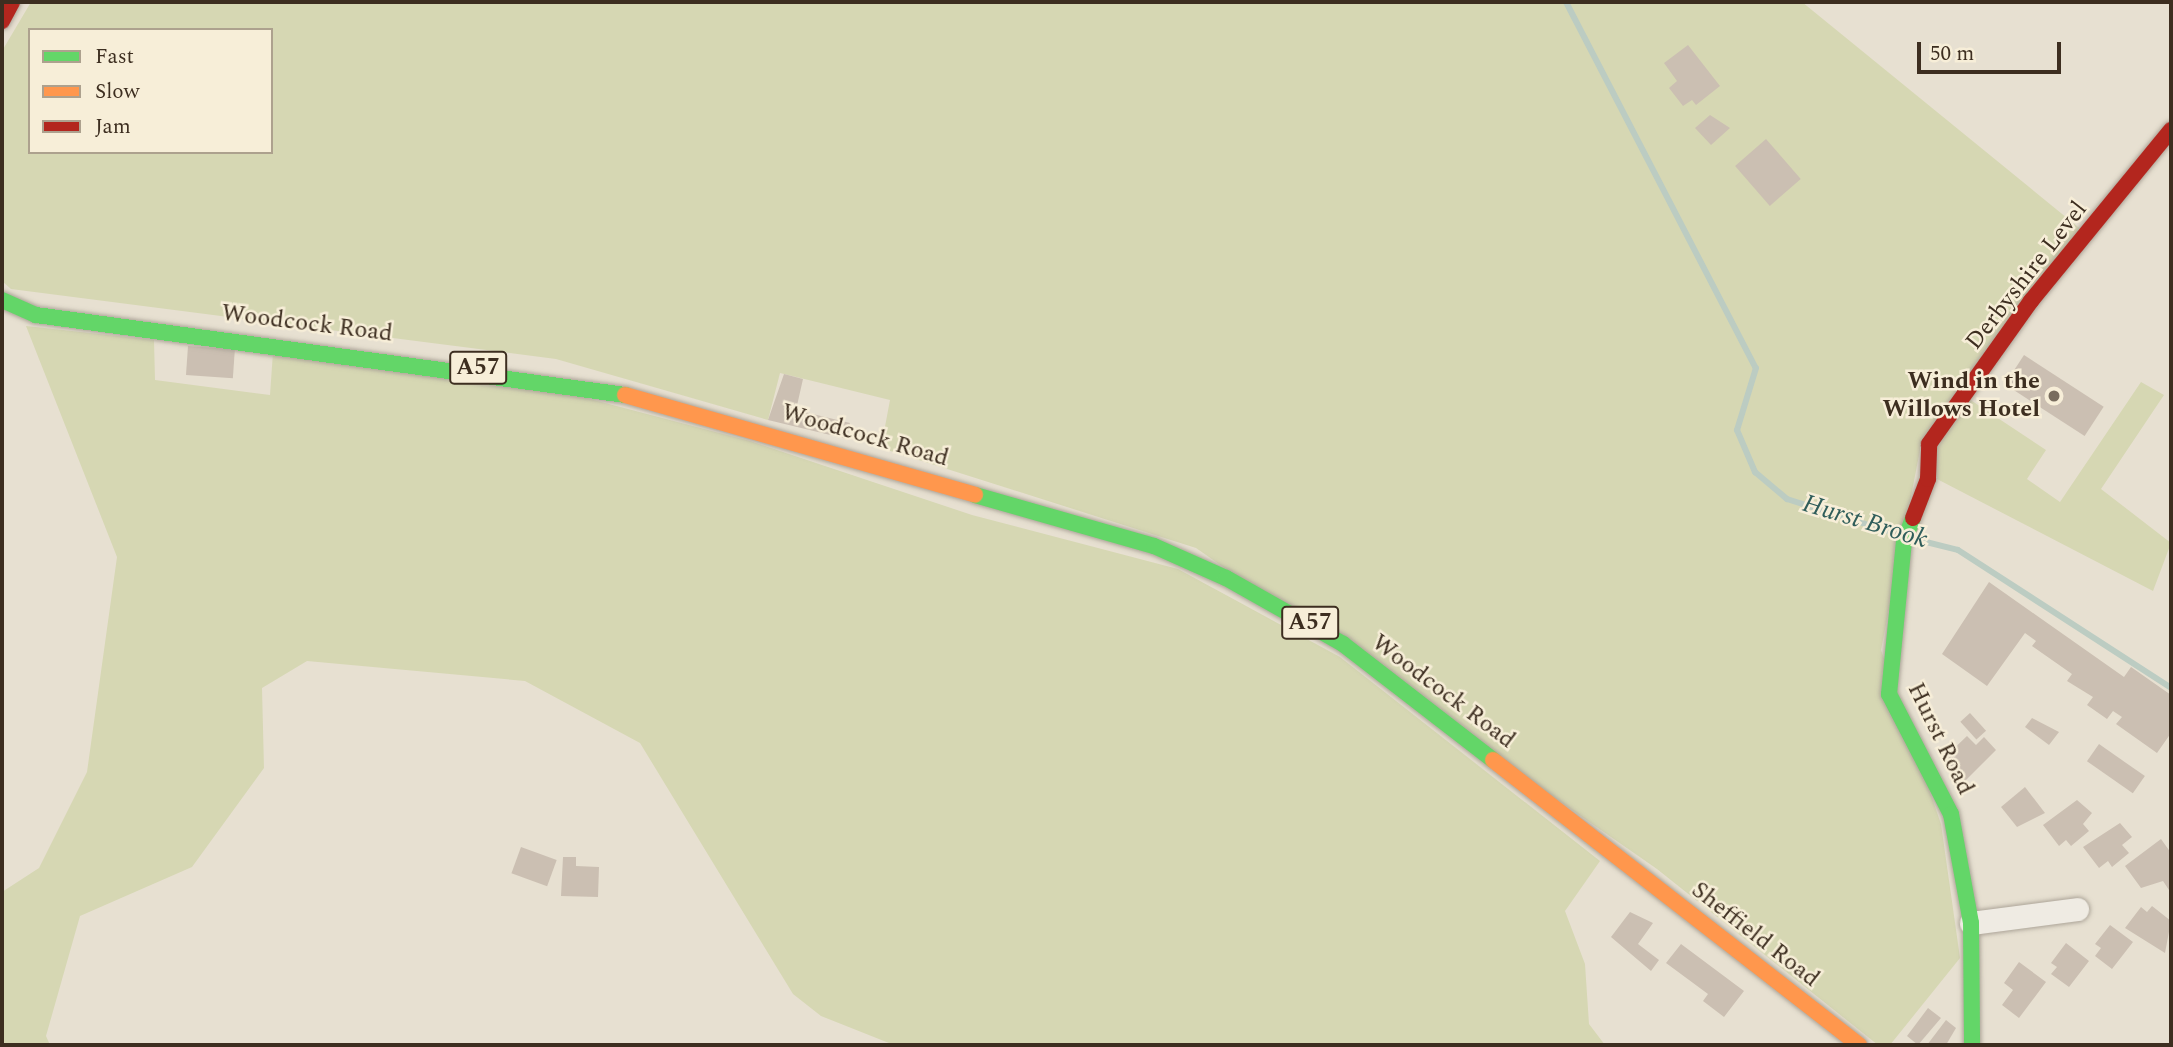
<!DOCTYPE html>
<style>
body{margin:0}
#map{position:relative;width:2173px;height:1047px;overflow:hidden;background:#e7e0d1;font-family:Spectral,serif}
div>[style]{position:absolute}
.green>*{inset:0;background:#d6d7b3}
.stream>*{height:6px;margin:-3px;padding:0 3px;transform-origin:3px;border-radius:3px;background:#bcccc2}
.building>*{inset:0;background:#cbbfb2;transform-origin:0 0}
.roads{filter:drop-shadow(0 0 2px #ada599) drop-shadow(0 0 2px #ada599)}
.street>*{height:23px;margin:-11.5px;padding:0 11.5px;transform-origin:11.5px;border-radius:11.5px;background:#efebe3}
.fast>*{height:16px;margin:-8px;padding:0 8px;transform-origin:8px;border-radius:8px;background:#63d668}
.slow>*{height:16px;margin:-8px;padding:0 8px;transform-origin:8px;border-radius:8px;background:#ff974d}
.jam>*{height:16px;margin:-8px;padding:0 8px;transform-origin:8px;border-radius:8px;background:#b3261e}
.dots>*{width:19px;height:19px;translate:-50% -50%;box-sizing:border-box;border:4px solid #f7eed8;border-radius:50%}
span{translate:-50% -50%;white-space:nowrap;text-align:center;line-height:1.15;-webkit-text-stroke:5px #f7eed8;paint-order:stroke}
.shield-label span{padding:2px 5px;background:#f7eed8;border:2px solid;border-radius:5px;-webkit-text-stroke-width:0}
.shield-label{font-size:23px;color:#3d2e20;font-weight:700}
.street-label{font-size:24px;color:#3d2e20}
.poi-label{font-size:24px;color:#3d2e20;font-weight:700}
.right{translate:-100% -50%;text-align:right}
.water-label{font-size:26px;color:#2f5d5a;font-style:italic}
.frame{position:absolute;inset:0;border:4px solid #3d2e20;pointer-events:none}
.legend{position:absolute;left:28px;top:28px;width:245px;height:126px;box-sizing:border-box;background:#f7eed8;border:2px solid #ada18e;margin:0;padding:9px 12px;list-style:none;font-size:21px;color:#3d2e20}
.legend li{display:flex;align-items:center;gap:14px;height:35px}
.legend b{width:35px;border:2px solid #ada18e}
.scale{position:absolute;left:1917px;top:42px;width:144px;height:32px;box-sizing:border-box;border:4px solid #3d2e20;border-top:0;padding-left:9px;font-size:21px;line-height:24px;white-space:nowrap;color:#3d2e20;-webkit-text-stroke:5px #f7eed8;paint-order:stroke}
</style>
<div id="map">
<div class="green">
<i style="clip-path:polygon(evenodd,31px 2px,1802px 2px,2083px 231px,1922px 440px,1881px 650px,1941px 824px,1960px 958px,1890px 1045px,1878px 1045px,1657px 869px,1196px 548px,881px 448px,890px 400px,780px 373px,768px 420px,556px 359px,11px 289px,2px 281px,2px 51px,31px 2px,30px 30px,271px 30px,271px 152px,30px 152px,30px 30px)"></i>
<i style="clip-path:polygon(26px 326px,154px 340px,155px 380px,270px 395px,273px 352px,521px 381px,750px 441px,972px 515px,1178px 569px,1340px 657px,1600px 861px,1565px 911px,1585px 964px,1589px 1024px,1605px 1045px,894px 1045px,821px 1016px,793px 994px,640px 743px,525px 681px,307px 661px,262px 688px,264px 768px,192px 867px,80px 916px,46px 1036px,50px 1045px,2px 1045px,2px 892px,39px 868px,87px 772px,117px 557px)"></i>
<i style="clip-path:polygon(2141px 382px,2164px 395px,2101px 489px,2171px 543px,2153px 591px,1937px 479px,1933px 450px,1969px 399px,2046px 450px,2027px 479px,2060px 502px)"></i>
</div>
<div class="stream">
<i style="left:1566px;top:2px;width:412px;rotate:62.6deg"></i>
<i style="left:1756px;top:368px;width:65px;rotate:107deg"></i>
<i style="left:1737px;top:430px;width:46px;rotate:66.8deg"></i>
<i style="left:1755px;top:472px;width:42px;rotate:40.2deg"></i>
<i style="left:1787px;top:499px;width:115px;rotate:17.7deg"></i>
<i style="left:1914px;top:539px;width:45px;rotate:14deg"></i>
<i style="left:1958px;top:550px;width:254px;rotate:32.9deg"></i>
</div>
<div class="building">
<i style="clip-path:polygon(1688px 45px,1720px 86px,1696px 105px,1692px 100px,1683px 106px,1669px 88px,1677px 81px,1664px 63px)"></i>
<i style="clip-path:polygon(1710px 115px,1730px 128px,1711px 145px,1695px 128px)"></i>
<i style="left:1766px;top:139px;width:53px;height:41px;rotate:49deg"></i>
<i style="left:188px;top:346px;width:47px;height:29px;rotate:4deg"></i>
<i style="left:2024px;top:355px;width:95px;height:35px;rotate:33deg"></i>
<i style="clip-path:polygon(784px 374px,803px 379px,796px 410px,850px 423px,847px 439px,768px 420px)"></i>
<i style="clip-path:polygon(1989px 582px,2124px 677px,2131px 667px,2171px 695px,2171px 733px,2157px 753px,2116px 724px,2122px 717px,2113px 711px,2107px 719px,2087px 705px,2093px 697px,2067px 681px,2072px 674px,2032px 646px,2036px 641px,2025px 633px,1987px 686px,1942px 654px)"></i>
<i style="left:1970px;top:713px;width:24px;height:13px;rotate:48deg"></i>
<i style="clip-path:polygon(2032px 718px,2059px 732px,2049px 745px,2025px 727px)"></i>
<i style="clip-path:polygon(1967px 736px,1976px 745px,1984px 737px,1996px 750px,1965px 781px,1943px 759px)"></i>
<i style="left:2099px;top:744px;width:56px;height:21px;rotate:35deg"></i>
<i style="clip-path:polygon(2025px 787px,2045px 813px,2017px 827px,2001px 807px)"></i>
<i style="clip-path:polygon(2077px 800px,2092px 813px,2083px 824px,2089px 831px,2071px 846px,2066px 840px,2059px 846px,2043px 825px)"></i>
<i style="clip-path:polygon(2120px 823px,2132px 837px,2122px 845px,2129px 853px,2112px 867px,2108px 861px,2099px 868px,2083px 847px)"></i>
<i style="clip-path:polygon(2161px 839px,2171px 853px,2171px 893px,2163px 881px,2141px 888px,2125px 866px)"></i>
<i style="left:521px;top:847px;width:38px;height:28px;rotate:20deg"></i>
<i style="clip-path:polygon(563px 857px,576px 857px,576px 866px,599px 867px,598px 897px,561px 896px)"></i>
<i style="clip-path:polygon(2152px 906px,2171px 921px,2165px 953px,2125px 928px,2141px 907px,2147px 912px)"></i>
<i style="clip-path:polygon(1630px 912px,1653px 923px,1638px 944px,1659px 960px,1651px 971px,1611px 937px)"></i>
<i style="clip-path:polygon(2110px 925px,2133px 942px,2112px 969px,2095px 956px,2101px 948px,2095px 944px)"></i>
<i style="clip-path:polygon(2066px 943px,2089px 961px,2069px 987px,2051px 974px,2057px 967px,2051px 963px)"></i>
<i style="clip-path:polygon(1681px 944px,1744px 991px,1724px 1017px,1703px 1001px,1708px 994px,1666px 963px)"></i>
<i style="clip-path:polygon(2019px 962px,2046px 982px,2019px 1018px,2002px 1005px,2013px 990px,2004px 983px)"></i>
<i style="clip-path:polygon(1928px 1008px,1941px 1018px,1918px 1045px,1907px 1036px)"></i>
<i style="clip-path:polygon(1946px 1020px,1956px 1028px,1946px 1045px,1927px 1045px)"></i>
</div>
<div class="roads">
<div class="street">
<i style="left:1971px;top:923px;width:107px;rotate:-7.5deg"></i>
</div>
<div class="fast">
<i style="left:2px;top:300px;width:37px;rotate:24deg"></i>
<i style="left:36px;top:315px;width:594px;rotate:7.73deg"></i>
<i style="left:975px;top:495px;width:186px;rotate:15.9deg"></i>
<i style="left:1154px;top:546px;width:79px;rotate:24deg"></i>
<i style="left:1226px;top:578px;width:134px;rotate:29.4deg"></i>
<i style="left:1343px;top:644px;width:190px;rotate:37.7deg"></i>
<i style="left:1913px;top:518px;width:25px;rotate:111deg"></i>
<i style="left:1904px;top:541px;width:154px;rotate:95.6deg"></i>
<i style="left:1889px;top:694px;width:135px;rotate:62.7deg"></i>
<i style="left:1951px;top:814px;width:111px;rotate:79.6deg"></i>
<i style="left:1971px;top:923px;width:122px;rotate:89.5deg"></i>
</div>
<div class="slow">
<i style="left:625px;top:395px;width:364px;rotate:15.9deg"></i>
<i style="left:1493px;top:760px;width:464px;rotate:37.9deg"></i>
</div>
<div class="jam">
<i style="left:2px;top:21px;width:21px;rotate:-62deg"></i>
<i style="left:1913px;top:518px;width:42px;rotate:-69deg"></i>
<i style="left:1928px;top:479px;width:35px;rotate:-88deg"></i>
<i style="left:1929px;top:444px;width:176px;rotate:-54.5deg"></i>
<i style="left:2031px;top:301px;width:221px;rotate:-50.7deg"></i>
</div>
</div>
<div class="dots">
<i style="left:2054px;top:396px;background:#786c5e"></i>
</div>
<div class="shield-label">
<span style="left:478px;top:368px">A57</span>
<span style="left:1310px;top:623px">A57</span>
</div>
<div class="street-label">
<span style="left:2027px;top:276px;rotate:-52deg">Derbyshire Level</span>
<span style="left:307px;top:324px;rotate:7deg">Woodcock Road</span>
<span style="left:865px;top:436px;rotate:16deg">Woodcock Road</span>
<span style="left:1443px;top:692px;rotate:37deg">Woodcock Road</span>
<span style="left:1940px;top:739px;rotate:64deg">Hurst Road</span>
<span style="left:1755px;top:935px;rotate:38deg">Sheffield Road</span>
</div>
<div class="poi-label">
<span class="right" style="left:2040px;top:396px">Wind in the<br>Willows Hotel</span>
</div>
<div class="water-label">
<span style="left:1865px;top:522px;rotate:17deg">Hurst Brook</span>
</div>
<div class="frame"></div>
<ul class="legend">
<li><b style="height:9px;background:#63d668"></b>Fast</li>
<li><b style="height:9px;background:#ff974d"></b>Slow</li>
<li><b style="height:9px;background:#b3261e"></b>Jam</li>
</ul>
<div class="scale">50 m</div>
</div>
